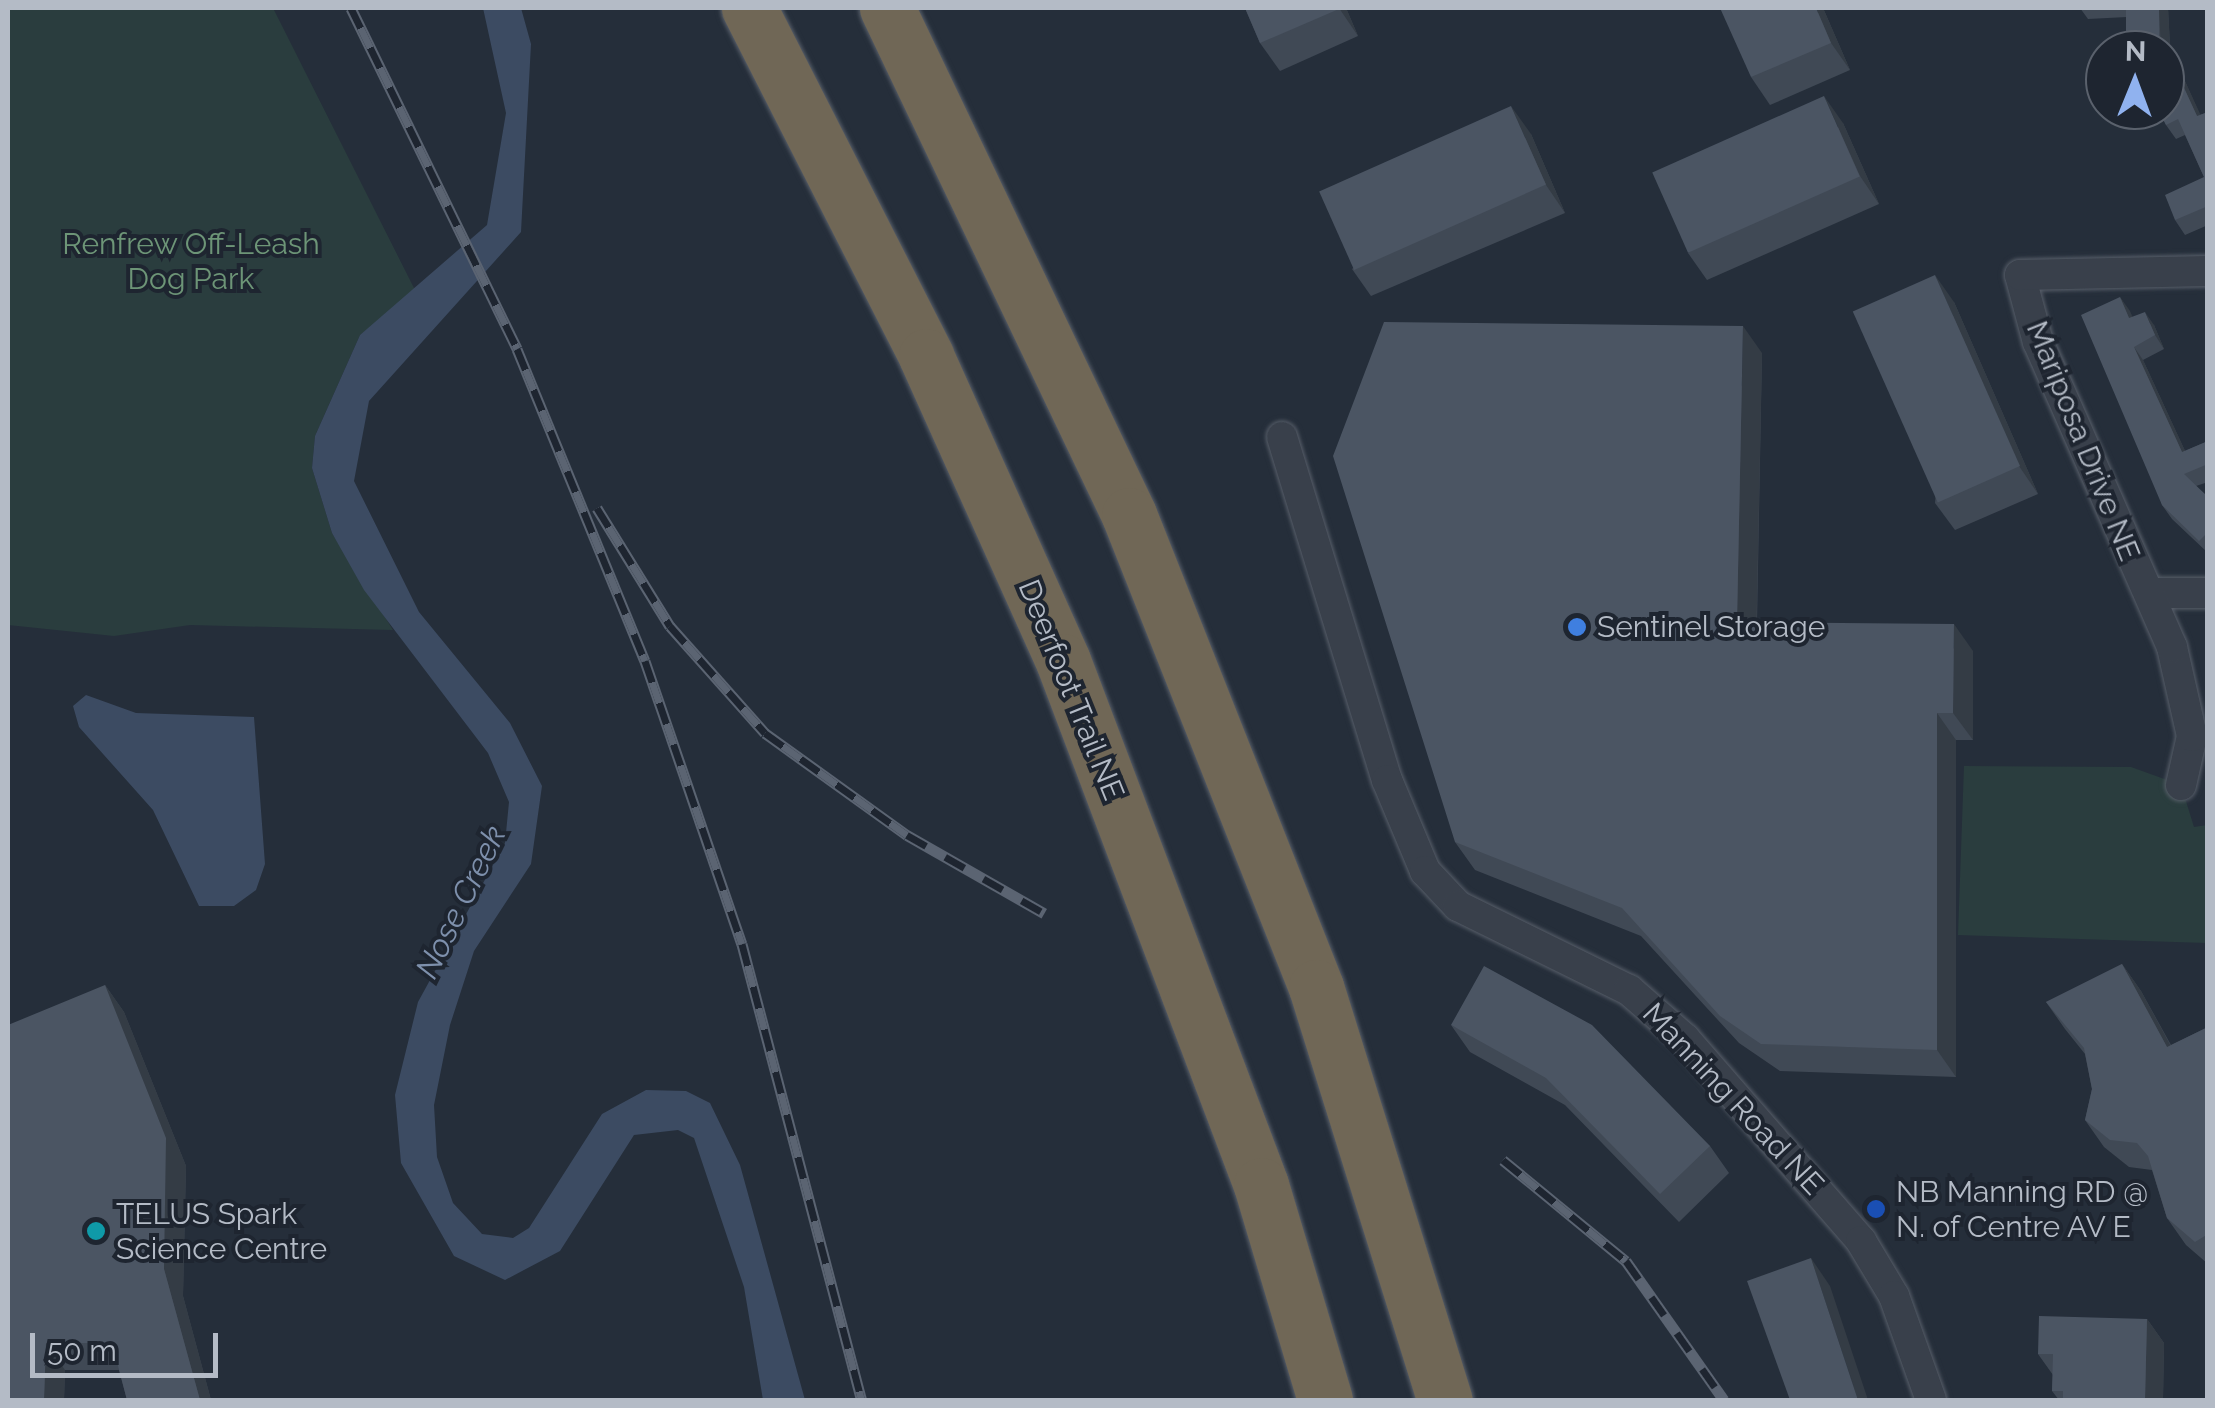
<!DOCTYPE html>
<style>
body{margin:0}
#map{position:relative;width:2215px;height:1408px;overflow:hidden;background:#252e3a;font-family:Raleway,sans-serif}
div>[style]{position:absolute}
.green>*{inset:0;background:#2a3d3e}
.water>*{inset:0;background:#3c4b62}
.roads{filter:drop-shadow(0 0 2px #575e69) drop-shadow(0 0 2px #575e69)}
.street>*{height:30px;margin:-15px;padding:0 15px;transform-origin:15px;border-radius:15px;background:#39404b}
.highway>*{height:55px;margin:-27.5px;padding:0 27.5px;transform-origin:27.5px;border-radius:27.5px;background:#706756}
.rail>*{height:11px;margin-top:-5.5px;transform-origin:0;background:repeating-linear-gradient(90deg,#1e2530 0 22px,#5b6472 0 44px);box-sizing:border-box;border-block:2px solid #5b6472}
.wall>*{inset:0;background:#404955}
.shaded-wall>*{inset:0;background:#343c45}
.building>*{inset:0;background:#4b5563;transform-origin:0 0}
.dots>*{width:28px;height:28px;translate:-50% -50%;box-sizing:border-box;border:5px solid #1e2530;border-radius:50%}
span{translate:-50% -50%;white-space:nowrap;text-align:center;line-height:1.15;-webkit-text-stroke:8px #1e2530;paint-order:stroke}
.park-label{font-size:30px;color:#6d9577}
.street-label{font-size:30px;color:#b4bbc6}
.poi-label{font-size:30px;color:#b4bbc6}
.left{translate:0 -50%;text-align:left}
.water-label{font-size:32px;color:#7e90ac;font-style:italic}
.frame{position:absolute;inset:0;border:10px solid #b4bbc6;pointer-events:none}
.north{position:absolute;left:2085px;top:30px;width:100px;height:100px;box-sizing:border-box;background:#1e2530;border:2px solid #5a616c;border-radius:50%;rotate:1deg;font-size:28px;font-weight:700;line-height:40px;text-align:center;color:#b4bbc6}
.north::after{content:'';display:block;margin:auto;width:35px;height:45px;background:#90b2ef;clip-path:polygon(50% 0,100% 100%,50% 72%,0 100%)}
.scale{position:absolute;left:30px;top:1333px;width:188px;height:45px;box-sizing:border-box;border:5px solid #b4bbc6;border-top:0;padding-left:12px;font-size:30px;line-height:35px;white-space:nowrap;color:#b4bbc6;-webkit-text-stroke:8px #1e2530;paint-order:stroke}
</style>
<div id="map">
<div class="green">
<i style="clip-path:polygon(8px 8px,273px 8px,416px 292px,360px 335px,315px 436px,312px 468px,332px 533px,393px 630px,190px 625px,114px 636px,8px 625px)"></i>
<i style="clip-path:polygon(1964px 766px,2131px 767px,2181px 785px,2194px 827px,2207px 825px,2207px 943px,1958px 935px)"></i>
</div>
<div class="water">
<i style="clip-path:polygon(483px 8px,521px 8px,531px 44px,521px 232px,369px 401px,354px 481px,419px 612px,510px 723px,542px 786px,531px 864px,474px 951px,450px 1025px,434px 1105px,437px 1157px,453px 1203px,482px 1234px,513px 1238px,529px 1228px,602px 1114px,646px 1090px,686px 1091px,710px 1103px,740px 1165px,805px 1400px,763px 1400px,744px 1287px,694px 1138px,678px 1130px,634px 1135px,560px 1251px,505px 1280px,454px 1256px,401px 1163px,395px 1095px,418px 1002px,505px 843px,509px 802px,488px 753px,364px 590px,332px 533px,312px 468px,315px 436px,360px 335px,487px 225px,506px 113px)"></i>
<i style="clip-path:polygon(86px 695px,136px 713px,254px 717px,265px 864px,256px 890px,234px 906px,199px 906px,153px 810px,79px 727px,73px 706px)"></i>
</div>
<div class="roads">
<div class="street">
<i style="left:1282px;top:437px;width:359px;rotate:73deg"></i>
<i style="left:1387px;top:780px;width:99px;rotate:67.3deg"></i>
<i style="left:1425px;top:871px;width:48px;rotate:46.7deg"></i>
<i style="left:1458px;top:906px;width:191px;rotate:26.2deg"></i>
<i style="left:1629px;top:990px;width:74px;rotate:41.2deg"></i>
<i style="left:1685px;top:1039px;width:268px;rotate:48.9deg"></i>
<i style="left:1861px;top:1241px;width:64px;rotate:59deg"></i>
<i style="left:1894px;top:1296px;width:110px;rotate:70.4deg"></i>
<i style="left:2149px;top:593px;width:59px"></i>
<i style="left:2181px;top:785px;width:50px;rotate:-77.3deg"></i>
<i style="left:2192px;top:736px;width:91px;rotate:-102.7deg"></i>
<i style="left:2172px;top:647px;width:333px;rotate:-113.7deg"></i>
<i style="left:2038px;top:342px;width:69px;rotate:-105deg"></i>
<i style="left:2020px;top:275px;width:188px;rotate:-1.2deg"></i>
</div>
<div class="highway">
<i style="left:749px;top:8px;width:390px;rotate:63deg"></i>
<i style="left:926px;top:356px;width:334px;rotate:65.8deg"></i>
<i style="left:1063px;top:661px;width:560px;rotate:69.3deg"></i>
<i style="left:1261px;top:1185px;width:224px;rotate:73.4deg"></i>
<i style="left:887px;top:8px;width:562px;rotate:64.48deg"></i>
<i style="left:1129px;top:515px;width:508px;rotate:68.39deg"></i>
<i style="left:1316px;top:987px;width:433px;rotate:72.7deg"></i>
</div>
</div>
<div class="rail">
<i style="left:351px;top:8px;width:379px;rotate:64deg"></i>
<i style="left:517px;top:349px;width:337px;rotate:67.7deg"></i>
<i style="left:645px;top:661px;width:299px;rotate:71.1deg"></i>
<i style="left:742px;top:944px;width:472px;rotate:75.3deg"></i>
<i style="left:597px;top:508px;width:139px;rotate:58.3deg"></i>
<i style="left:670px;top:626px;width:143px;rotate:48.4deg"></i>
<i style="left:765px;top:733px;width:175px;rotate:35.7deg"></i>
<i style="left:907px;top:835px;width:158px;rotate:29.7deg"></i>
<i style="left:1503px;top:1160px;width:159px;rotate:39.4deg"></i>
<i style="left:1626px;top:1261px;width:170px;rotate:54.8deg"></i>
</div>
<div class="wall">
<i style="clip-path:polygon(1245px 8px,1346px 8px,1358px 36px,1280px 71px,1260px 43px)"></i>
<i style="clip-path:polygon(1823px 8px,1850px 70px,1770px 105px,1751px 77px)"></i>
<i style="clip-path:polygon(2080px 8px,2168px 8px,2171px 65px,2184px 79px,2200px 115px,2208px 112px,2208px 225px,2185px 235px,2175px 220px,2204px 177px,2185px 135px,2176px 139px,2166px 125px,2127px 17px,2088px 19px)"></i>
<i style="clip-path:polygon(1843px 123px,1879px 204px,1707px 280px,1688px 253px)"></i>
<i style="clip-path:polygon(1531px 134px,1565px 213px,1371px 296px,1352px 269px)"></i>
<i style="clip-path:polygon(2120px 297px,2132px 317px,2154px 325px,2164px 349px,2143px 360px,2185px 451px,2208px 441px,2208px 482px,2196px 486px,2208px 497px,2208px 553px,2172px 519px,2162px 505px)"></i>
<i style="clip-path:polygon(1954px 302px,2038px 494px,1955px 530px,1935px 503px)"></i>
<i style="clip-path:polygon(1762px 353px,1757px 622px,1973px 651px,1973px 740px,1956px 740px,1956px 1077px,1780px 1071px,1739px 1043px,1641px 936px,1475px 870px,1455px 842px)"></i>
<i style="clip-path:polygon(2122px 964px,2141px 991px,2171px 1045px,2208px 1027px,2208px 1264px,2186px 1245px,2167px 1218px,2152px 1170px,2129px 1167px,2104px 1147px,2085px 1120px,2092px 1089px,2085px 1054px,2065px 1029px,2046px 1002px)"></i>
<i style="clip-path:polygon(105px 985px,124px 1012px,186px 1166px,183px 1296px,211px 1400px,127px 1400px,119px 1370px,65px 1370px,64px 1400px,8px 1400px)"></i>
<i style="clip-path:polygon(1451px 1025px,1710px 1146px,1729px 1173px,1679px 1222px,1565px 1105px,1470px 1052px)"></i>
<i style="clip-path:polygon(2147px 1319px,2164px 1343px,2163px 1400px,2059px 1400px,2052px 1391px,2053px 1375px,2038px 1354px)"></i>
</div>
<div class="shaded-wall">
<i style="clip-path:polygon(1339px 8px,1346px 8px,1358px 36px)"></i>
<i style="clip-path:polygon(1816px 8px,1823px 8px,1850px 70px,1831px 43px)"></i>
<i style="clip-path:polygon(2159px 8px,2168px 8px,2172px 84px,2165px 74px,2165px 50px,2161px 50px)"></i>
<i style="clip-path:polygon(2173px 64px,2184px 79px,2208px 131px,2197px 116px)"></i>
<i style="clip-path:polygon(1824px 96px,1843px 123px,1879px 204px,1860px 176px)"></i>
<i style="clip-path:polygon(1511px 106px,1531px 134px,1565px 213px,1546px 185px)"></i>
<i style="clip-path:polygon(1935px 275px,1954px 302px,2038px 494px,2019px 466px)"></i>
<i style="clip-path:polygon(2120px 297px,2130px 311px,2139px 332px,2129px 318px)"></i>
<i style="clip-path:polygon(2145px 312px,2154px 325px,2164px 349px,2155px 335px)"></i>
<i style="clip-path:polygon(1743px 326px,1762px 353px,1756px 649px,1737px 622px)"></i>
<i style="clip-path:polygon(2134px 347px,2143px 360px,2192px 466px,2182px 452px)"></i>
<i style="clip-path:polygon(1954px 624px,1973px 651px,1973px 740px,1953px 713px)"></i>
<i style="clip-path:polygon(1937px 713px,1956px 740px,1956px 1077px,1937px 1050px)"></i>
<i style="clip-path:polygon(2122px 964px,2141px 991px,2186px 1074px,2167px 1047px)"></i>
<i style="clip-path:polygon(105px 985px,124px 1012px,186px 1166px,183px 1296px,211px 1400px,200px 1400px,164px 1269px)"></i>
<i style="clip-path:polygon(1811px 1258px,1830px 1286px,1868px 1400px,1858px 1400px)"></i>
<i style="clip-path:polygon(2147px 1319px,2164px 1343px,2163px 1400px,2145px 1400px)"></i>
<i style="clip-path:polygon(46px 1343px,65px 1370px,64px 1400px,44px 1400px)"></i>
</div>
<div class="building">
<i style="clip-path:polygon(1245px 8px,1339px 8px,1339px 9px,1260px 43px)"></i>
<i style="clip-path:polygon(1720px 8px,1816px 8px,1831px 43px,1751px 77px)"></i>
<i style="left:2126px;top:8px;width:33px;height:42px"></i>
<i style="clip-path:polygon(2173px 64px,2197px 116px,2208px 112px,2208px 206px,2175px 220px,2165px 195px,2204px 177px,2178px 119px,2166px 125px,2158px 110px,2165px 110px,2165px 68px)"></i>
<i style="left:1824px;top:96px;width:88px;height:188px;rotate:66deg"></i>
<i style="left:1511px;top:106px;width:86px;height:210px;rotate:66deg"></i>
<i style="left:1935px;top:275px;width:209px;height:90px;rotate:66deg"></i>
<i style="clip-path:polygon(2120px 297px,2129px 318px,2145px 312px,2155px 335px,2134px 347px,2182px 452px,2208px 441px,2208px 464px,2184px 474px,2208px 497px,2208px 532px,2199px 541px,2162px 505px,2081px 315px)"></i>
<i style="clip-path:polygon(1384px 322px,1743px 326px,1737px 622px,1954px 624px,1953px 713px,1937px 713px,1937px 1050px,1761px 1044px,1720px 1016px,1622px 908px,1455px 842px,1333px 456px)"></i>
<i style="clip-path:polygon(2122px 964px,2167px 1047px,2208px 1027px,2208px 1234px,2195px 1242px,2167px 1218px,2148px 1156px,2137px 1143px,2110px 1140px,2085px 1120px,2092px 1089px,2084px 1048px,2046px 1002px)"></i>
<i style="clip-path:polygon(1484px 966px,1592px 1025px,1710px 1146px,1660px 1194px,1546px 1078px,1451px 1025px)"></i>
<i style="clip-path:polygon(105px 985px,166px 1138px,164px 1269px,200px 1400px,127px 1400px,112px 1343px,46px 1343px,44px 1400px,8px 1400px,8px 1025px)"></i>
<i style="clip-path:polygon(1811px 1258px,1858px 1400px,1790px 1400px,1747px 1281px)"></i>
<i style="clip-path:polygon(2039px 1316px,2147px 1319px,2145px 1400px,2063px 1400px,2063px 1391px,2052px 1391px,2053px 1354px,2038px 1354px)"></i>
</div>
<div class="dots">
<i style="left:1577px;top:627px;background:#3f7fe0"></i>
<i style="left:1876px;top:1209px;background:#1a4fb4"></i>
<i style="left:96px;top:1231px;background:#0f9aa8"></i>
</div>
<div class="park-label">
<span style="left:191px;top:261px">Renfrew Off-Leash<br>Dog Park</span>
</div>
<div class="street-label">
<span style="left:2083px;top:441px;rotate:68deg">Mariposa Drive NE</span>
<span style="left:1071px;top:690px;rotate:68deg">Deerfoot Trail NE</span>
<span style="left:1733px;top:1099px;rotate:47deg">Manning Road NE</span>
</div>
<div class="poi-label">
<span class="left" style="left:1597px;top:627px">Sentinel Storage</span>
<span class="left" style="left:1896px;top:1209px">NB Manning RD @<br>N. of Centre AV E</span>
<span class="left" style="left:116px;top:1231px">TELUS Spark<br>Science Centre</span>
</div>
<div class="water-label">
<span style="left:461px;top:902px;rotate:-64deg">Nose Creek</span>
</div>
<div class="frame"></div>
<div class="north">N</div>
<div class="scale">50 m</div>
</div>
